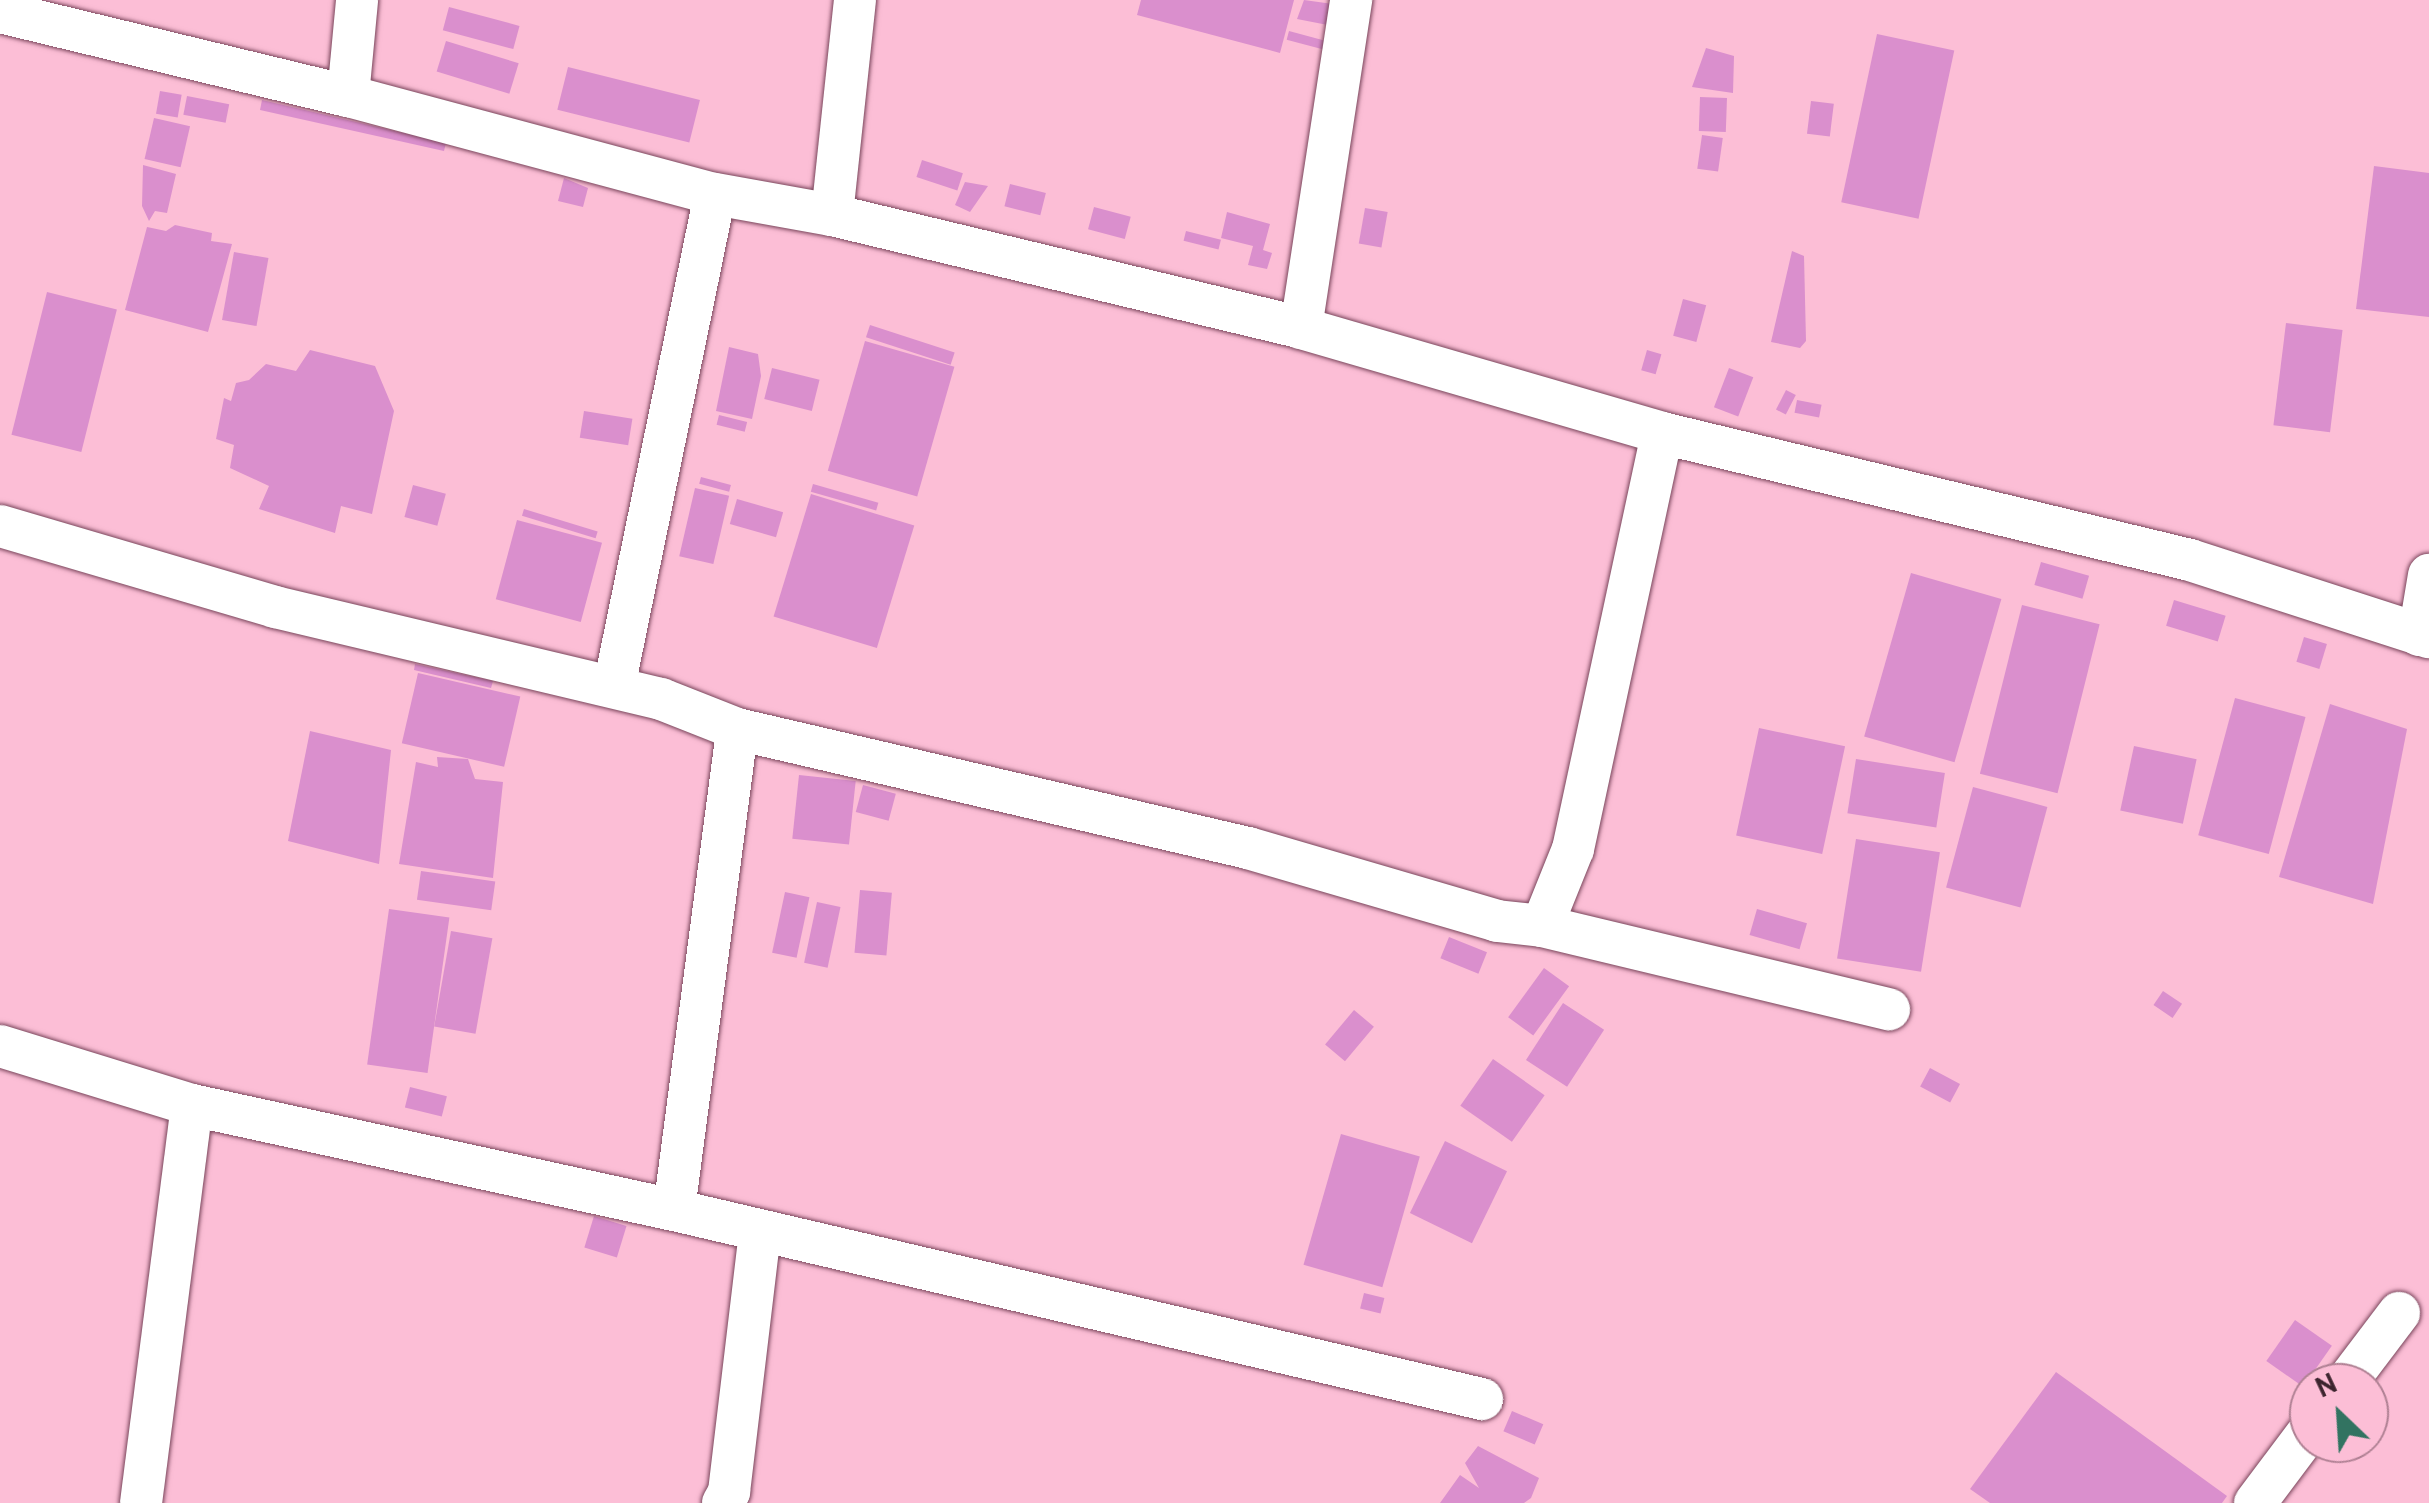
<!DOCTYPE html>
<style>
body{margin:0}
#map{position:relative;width:2429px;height:1503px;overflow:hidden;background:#fcbed6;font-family:Overpass,sans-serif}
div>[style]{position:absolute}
.building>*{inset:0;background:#da8fcd;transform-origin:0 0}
.roads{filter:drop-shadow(0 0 2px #79455b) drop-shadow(0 0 2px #79455b)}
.street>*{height:42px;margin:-21px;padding:0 21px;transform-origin:21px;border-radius:21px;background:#fff}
span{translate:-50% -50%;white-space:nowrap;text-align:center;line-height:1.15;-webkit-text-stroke:8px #fcbed6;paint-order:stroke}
.north{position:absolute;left:2289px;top:1363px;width:100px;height:100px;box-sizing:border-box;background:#fcbed6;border:2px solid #af8093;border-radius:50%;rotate:335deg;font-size:28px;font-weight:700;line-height:40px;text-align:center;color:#3c242e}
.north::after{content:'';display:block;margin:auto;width:35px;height:45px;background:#327361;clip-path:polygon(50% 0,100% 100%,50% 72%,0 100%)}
</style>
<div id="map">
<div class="building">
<i style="clip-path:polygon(1141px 0,1294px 0,1280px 53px,1137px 15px)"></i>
<i style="clip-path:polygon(1304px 0,1340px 5px,1338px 27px,1297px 19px)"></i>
<i style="left:449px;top:7px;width:73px;height:24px;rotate:15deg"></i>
<i style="left:1289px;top:31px;width:47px;height:9px;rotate:15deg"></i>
<i style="left:1877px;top:34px;width:79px;height:172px;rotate:12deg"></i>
<i style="left:446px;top:41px;width:76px;height:32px;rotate:17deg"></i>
<i style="clip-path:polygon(1706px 48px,1734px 56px,1733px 93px,1692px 87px)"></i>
<i style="left:568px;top:67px;width:136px;height:44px;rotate:14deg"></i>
<i style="left:160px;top:91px;width:22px;height:23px;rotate:10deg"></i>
<i style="left:187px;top:96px;width:43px;height:19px;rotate:11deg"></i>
<i style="left:1700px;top:97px;width:27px;height:34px;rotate:2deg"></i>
<i style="clip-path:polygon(262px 100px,446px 143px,444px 151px,260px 110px)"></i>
<i style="left:1811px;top:101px;width:23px;height:33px;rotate:7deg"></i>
<i style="left:154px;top:118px;width:37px;height:42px;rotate:13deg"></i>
<i style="left:1702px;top:135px;width:21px;height:34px;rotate:8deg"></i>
<i style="left:922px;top:160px;width:43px;height:18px;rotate:18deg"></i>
<i style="clip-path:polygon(143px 165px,176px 174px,167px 213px,155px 211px,149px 221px,142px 206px)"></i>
<i style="clip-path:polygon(2374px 166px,2429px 173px,2429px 317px,2356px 309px)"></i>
<i style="clip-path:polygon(564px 178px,588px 188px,583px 207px,558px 201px)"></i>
<i style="clip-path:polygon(965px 182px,988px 186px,970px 212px,955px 205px)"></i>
<i style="left:1010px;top:184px;width:37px;height:23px;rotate:14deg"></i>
<i style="left:1094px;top:207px;width:38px;height:23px;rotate:15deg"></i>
<i style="left:1365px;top:208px;width:23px;height:36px;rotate:10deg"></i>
<i style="clip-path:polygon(1227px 212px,1270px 224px,1263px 250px,1272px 253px,1267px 269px,1248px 265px,1253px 246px,1221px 238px)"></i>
<i style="clip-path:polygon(175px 225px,212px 233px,211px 241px,232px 244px,208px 332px,125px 310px,147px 227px,166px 231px)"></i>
<i style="left:1186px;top:231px;width:36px;height:10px;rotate:14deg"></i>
<i style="clip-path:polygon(1792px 251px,1804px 256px,1806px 341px,1800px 348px,1771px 342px)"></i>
<i style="left:234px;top:252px;width:35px;height:69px;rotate:10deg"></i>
<i style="left:47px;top:292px;width:72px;height:147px;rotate:14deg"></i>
<i style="left:1683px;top:299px;width:24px;height:38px;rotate:15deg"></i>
<i style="left:2286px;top:323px;width:57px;height:103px;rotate:7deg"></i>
<i style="left:870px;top:325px;width:89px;height:13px;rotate:18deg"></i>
<i style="left:865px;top:341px;width:93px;height:135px;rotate:16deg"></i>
<i style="clip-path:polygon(729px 347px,758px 354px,761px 376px,752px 419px,716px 411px)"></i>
<i style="clip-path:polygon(310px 350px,375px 366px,394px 411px,372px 514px,341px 506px,335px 533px,259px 509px,269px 486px,230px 468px,234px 445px,216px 439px,224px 398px,231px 401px,236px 383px,249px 380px,266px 364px,296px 371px)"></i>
<i style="left:1647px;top:350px;width:15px;height:21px;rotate:16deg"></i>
<i style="left:772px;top:368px;width:49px;height:32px;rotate:14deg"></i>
<i style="left:1729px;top:368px;width:26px;height:42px;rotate:21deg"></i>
<i style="left:1786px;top:390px;width:11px;height:22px;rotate:27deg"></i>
<i style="left:1797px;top:400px;width:25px;height:13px;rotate:11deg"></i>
<i style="left:584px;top:411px;width:49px;height:27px;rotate:9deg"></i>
<i style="left:719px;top:415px;width:29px;height:10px;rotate:14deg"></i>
<i style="left:701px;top:477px;width:31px;height:7px;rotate:15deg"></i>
<i style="left:813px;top:484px;width:68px;height:8px;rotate:16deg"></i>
<i style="left:413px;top:485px;width:34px;height:33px;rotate:15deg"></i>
<i style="left:695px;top:488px;width:35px;height:70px;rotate:13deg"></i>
<i style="left:811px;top:494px;width:108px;height:128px;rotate:17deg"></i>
<i style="left:737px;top:499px;width:48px;height:26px;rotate:16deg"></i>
<i style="left:524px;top:509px;width:77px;height:7px;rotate:17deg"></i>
<i style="left:517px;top:520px;width:88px;height:82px;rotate:15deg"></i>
<i style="left:2041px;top:562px;width:50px;height:24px;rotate:16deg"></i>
<i style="left:1911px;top:573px;width:94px;height:170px;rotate:16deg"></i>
<i style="left:2174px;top:600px;width:54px;height:27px;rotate:17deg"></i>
<i style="left:2022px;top:605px;width:80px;height:174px;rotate:14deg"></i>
<i style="left:2304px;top:637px;width:24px;height:26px;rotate:17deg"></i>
<i style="clip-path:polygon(415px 664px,493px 681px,491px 688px,414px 670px)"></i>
<i style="left:418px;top:673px;width:105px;height:72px;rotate:13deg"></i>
<i style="left:2235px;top:698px;width:73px;height:142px;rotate:15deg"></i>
<i style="clip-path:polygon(2330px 704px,2407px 729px,2373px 904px,2279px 877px)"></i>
<i style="left:1759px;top:728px;width:88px;height:110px;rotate:12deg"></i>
<i style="clip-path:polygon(310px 731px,391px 750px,379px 864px,288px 841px)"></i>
<i style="left:2134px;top:746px;width:64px;height:66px;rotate:12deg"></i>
<i style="clip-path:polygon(437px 757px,468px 759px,475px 779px,503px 782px,493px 878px,399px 864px,416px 762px,438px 767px)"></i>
<i style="left:1856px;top:759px;width:90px;height:55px;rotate:9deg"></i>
<i style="left:799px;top:775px;width:57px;height:64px;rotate:6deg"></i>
<i style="left:863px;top:785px;width:34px;height:28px;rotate:15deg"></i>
<i style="left:1973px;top:787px;width:77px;height:104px;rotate:15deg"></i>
<i style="left:1856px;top:839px;width:85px;height:121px;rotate:9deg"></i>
<i style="left:421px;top:871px;width:75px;height:29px;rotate:8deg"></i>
<i style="left:860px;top:890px;width:32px;height:63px;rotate:5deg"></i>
<i style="left:785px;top:892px;width:25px;height:62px;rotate:12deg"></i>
<i style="left:817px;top:902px;width:24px;height:62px;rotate:12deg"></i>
<i style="left:389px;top:909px;width:61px;height:157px;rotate:8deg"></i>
<i style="left:1757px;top:909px;width:52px;height:27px;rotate:16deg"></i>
<i style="left:451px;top:931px;width:42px;height:97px;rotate:10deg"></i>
<i style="left:1449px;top:937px;width:41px;height:23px;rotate:22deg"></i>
<i style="left:1544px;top:968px;width:31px;height:61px;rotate:36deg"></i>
<i style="left:2163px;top:991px;width:23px;height:17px;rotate:34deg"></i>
<i style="left:1563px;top:1003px;width:49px;height:68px;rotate:33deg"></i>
<i style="left:1354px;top:1010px;width:26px;height:45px;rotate:40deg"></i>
<i style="left:1493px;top:1059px;width:63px;height:57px;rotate:35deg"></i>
<i style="left:1930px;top:1068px;width:34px;height:21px;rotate:28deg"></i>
<i style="left:410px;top:1087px;width:38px;height:21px;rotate:14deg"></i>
<i style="left:1341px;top:1134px;width:82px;height:136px;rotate:16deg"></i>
<i style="left:1445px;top:1141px;width:69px;height:80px;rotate:26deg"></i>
<i style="left:594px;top:1216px;width:34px;height:33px;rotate:17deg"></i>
<i style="left:1364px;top:1293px;width:21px;height:16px;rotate:14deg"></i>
<i style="left:2295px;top:1320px;width:45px;height:50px;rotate:35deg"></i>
<i style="clip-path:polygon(2056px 1372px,2227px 1496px,2222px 1503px,1990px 1503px,1970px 1489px)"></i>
<i style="left:1512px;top:1411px;width:34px;height:22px;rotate:23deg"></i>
<i style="clip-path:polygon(1478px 1446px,1539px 1478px,1531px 1498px,1524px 1503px,1440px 1503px,1460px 1475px,1479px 1488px,1465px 1463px)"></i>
</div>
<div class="roads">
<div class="street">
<i style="left:0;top:12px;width:358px;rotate:13.6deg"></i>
<i style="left:348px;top:96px;width:380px;rotate:15deg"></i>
<i style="left:715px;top:194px;width:119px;rotate:10.2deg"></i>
<i style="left:832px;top:215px;width:482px;rotate:13.5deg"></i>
<i style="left:1301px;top:328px;width:376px;rotate:16.2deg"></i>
<i style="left:1662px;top:433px;width:543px;rotate:13.52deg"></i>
<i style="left:2190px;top:560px;width:251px;rotate:17.9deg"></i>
<i style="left:348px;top:96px;width:96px;rotate:-84.6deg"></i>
<i style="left:832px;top:215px;width:216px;rotate:-83.9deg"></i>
<i style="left:1301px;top:328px;width:332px;rotate:-81.3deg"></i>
<i style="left:0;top:526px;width:287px;rotate:16.4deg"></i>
<i style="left:275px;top:607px;width:397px;rotate:13.4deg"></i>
<i style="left:661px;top:699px;width:82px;rotate:21.5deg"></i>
<i style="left:737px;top:729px;width:525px;rotate:13.11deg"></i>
<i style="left:1248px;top:848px;width:259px;rotate:16.3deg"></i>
<i style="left:1497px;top:921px;width:45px;rotate:6.3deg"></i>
<i style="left:1542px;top:926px;width:83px;rotate:-68.1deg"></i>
<i style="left:1573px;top:849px;width:425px;rotate:-77.9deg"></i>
<i style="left:2419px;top:635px;width:61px;rotate:-80.5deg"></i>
<i style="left:614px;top:687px;width:503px;rotate:-78.42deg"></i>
<i style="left:1542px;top:926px;width:357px;rotate:13.5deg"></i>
<i style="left:0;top:1046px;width:201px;rotate:17.1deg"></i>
<i style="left:192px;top:1105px;width:493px;rotate:12.3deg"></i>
<i style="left:674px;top:1210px;width:830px;rotate:13.17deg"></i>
<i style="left:674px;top:1210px;width:485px;rotate:-82.5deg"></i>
<i style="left:2346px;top:1383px;width:88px;rotate:-52.9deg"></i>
<i style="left:141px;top:1503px;width:401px;rotate:-82.7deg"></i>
<i style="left:723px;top:1503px;width:13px;rotate:-61deg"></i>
<i style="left:729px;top:1492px;width:263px;rotate:-83.2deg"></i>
<i style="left:2255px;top:1503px;width:90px;rotate:-53.1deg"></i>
</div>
</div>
<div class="north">N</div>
</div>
